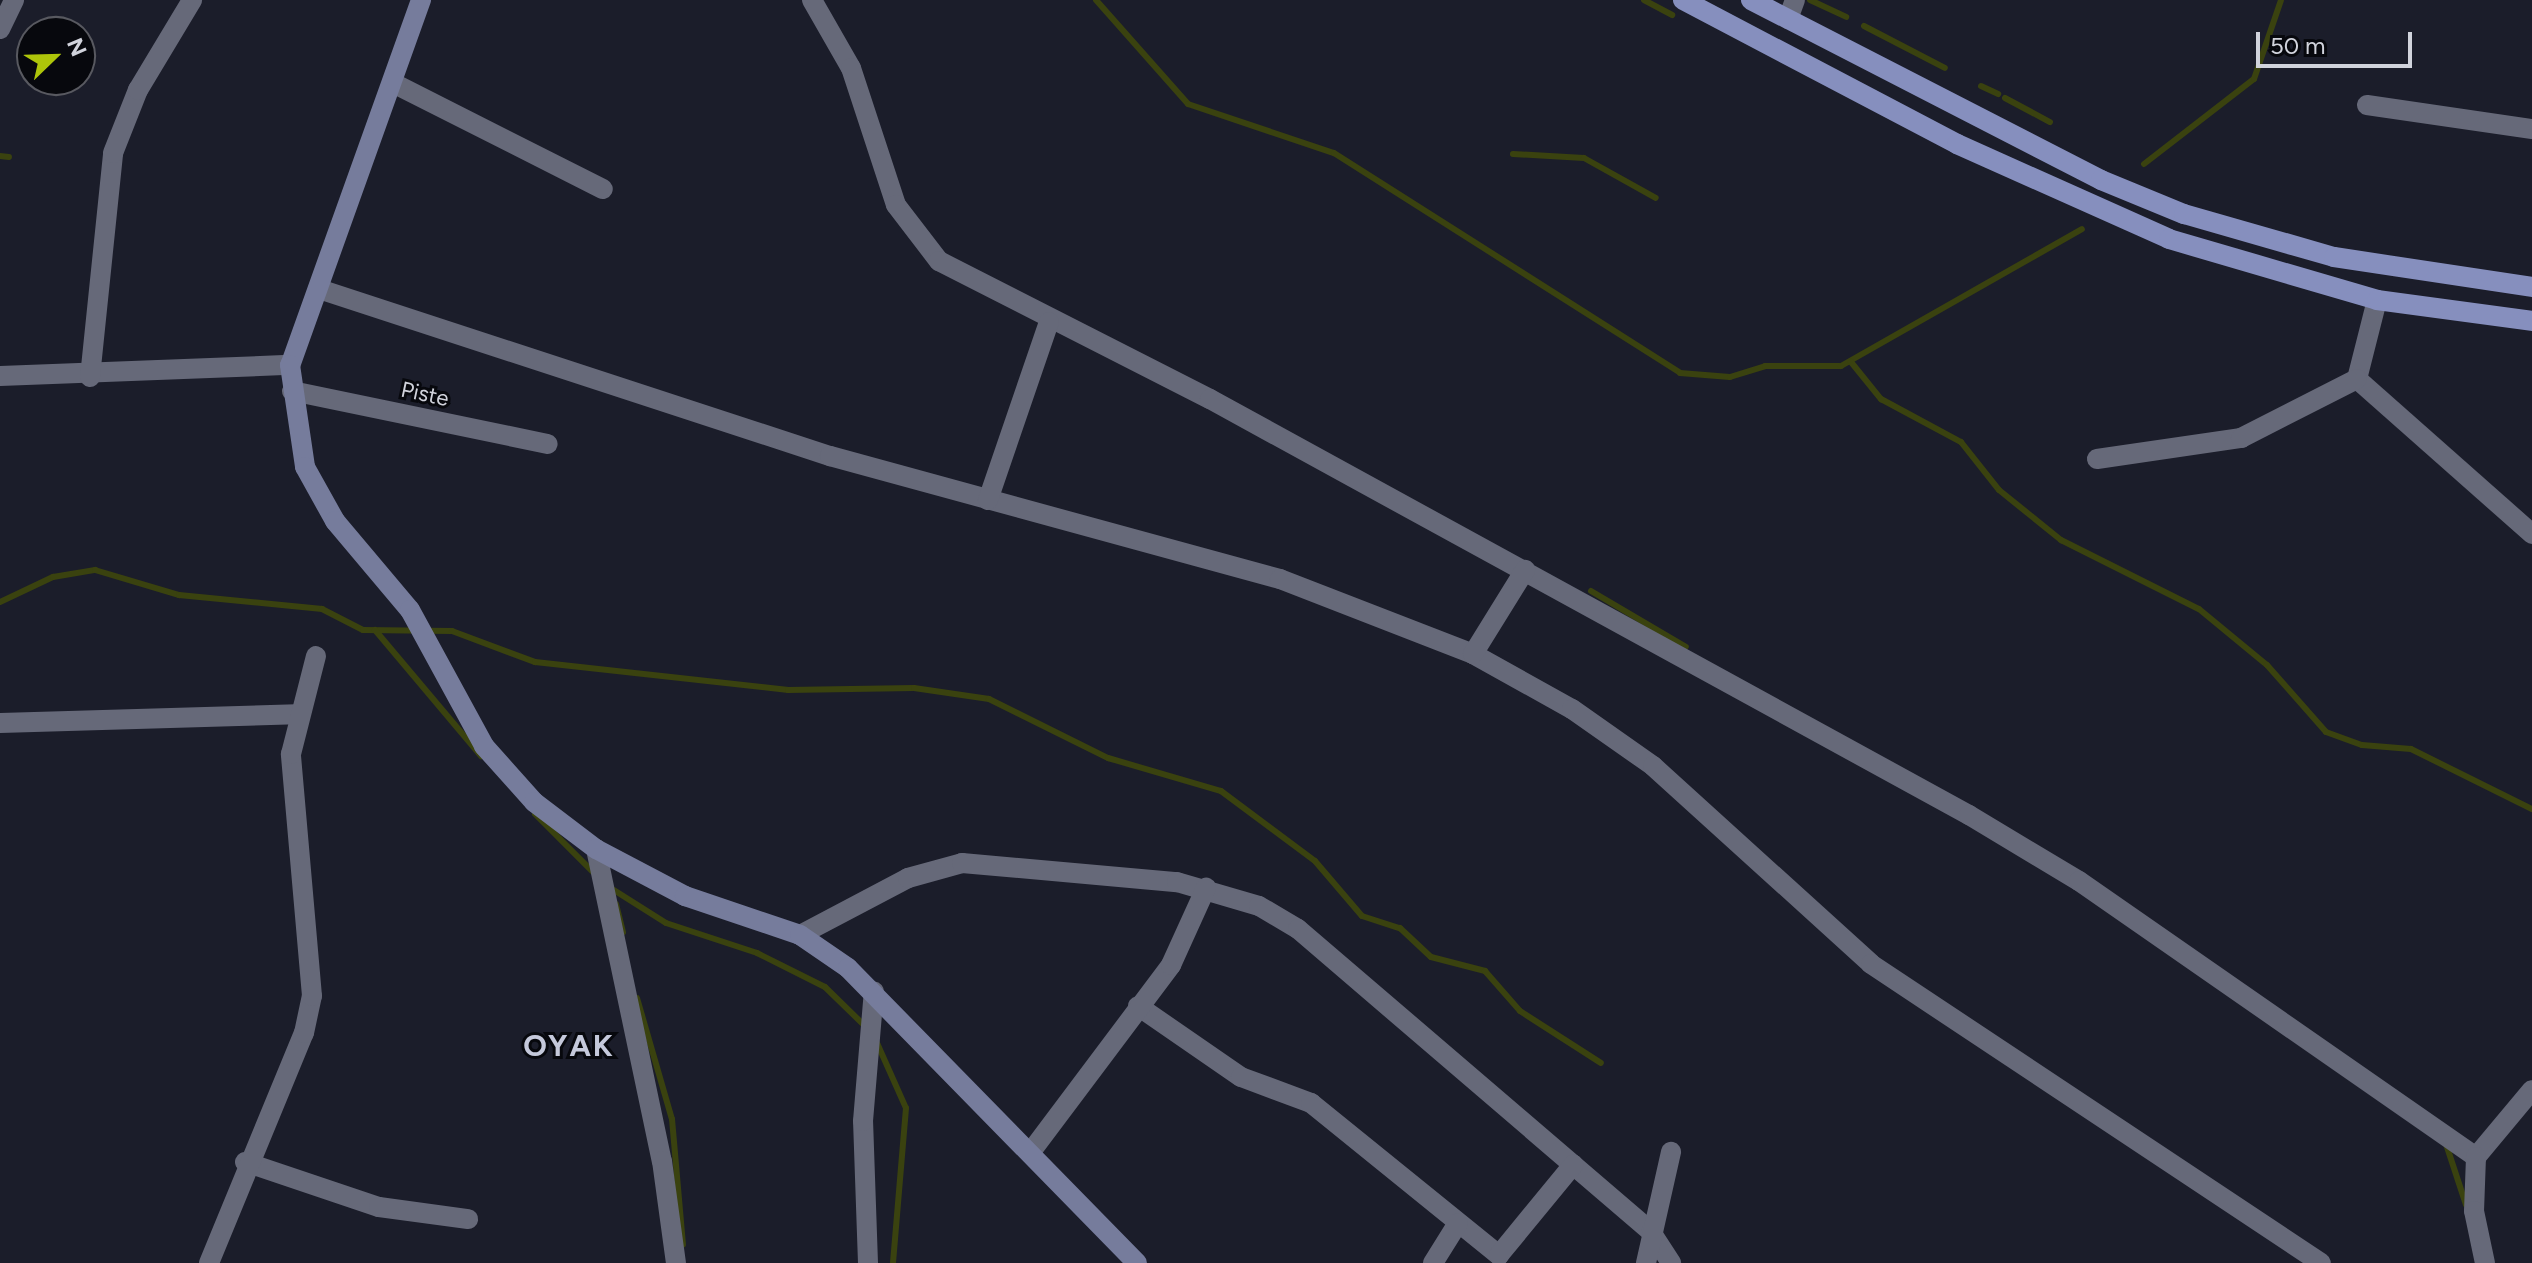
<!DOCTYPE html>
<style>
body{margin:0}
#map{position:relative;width:2532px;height:1263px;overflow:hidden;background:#1b1d2a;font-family:Figtree,sans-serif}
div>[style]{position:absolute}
.stream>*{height:6px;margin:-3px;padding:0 3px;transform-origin:3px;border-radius:3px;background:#3a420f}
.minor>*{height:20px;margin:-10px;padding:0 10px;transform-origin:10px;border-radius:10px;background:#666979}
.secondary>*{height:20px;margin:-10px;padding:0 10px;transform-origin:10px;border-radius:10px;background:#767c9c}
.primary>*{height:20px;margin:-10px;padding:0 10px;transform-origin:10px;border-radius:10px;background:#868fbe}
span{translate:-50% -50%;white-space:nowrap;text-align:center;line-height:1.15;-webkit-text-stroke:6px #07080d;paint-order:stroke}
.street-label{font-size:22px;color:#d1d3dc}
.district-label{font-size:30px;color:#c5c9db;font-weight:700;letter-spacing:2px}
.north{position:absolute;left:16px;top:16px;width:80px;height:80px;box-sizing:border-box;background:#07080d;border:2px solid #585960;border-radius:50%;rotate:67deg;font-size:22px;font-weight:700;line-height:32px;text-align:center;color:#d1d3dc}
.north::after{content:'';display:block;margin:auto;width:28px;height:36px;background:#aec50a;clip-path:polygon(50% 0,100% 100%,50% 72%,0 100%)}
.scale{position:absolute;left:2256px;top:32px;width:156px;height:36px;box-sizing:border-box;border:4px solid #d1d3dc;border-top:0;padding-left:10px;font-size:24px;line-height:28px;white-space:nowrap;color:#d1d3dc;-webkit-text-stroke:6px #07080d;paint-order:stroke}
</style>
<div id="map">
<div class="stream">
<i style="left:1096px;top:0;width:139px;rotate:48.5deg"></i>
<i style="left:1188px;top:104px;width:154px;rotate:18.6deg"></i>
<i style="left:1334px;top:153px;width:410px;rotate:32.4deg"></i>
<i style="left:1680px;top:373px;width:50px;rotate:4.6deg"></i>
<i style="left:1730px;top:377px;width:37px;rotate:-17deg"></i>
<i style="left:1765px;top:366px;width:76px"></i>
<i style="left:1841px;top:366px;width:277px;rotate:-29.6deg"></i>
<i style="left:1644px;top:0;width:32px;rotate:28deg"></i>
<i style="left:1810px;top:0;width:40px;rotate:25deg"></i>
<i style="left:1864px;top:26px;width:91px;rotate:27.4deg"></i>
<i style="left:1981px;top:86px;width:19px;rotate:25deg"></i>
<i style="left:2005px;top:98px;width:51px;rotate:28.1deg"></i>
<i style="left:1513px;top:154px;width:71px;rotate:3.2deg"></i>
<i style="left:1584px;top:158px;width:82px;rotate:29.1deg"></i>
<i style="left:0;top:156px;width:9px;rotate:6deg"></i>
<i style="left:2144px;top:164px;width:139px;rotate:-37.7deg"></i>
<i style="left:2254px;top:79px;width:83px;rotate:-71.1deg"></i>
<i style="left:1851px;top:362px;width:48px;rotate:51deg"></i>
<i style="left:1881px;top:399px;width:91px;rotate:28.3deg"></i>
<i style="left:1961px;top:442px;width:61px;rotate:51.6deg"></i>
<i style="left:1999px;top:490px;width:80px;rotate:38.9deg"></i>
<i style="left:2061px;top:540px;width:154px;rotate:26.6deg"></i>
<i style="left:2199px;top:609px;width:88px;rotate:39.5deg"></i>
<i style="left:2267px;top:665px;width:89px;rotate:48.6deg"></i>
<i style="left:2326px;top:732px;width:38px;rotate:20deg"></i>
<i style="left:2362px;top:745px;width:49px;rotate:4.7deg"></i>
<i style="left:2411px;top:749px;width:135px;rotate:26.4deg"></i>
<i style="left:1591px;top:591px;width:110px;rotate:30.5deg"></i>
<i style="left:0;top:602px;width:59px;rotate:-25.3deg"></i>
<i style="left:53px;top:577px;width:43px;rotate:-9.5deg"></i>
<i style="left:95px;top:570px;width:88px;rotate:16.6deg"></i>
<i style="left:179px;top:595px;width:144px;rotate:5.6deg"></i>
<i style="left:322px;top:609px;width:46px;rotate:27.1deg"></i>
<i style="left:363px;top:630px;width:89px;rotate:0.6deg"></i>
<i style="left:452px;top:631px;width:89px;rotate:20.5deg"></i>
<i style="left:535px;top:662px;width:255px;rotate:6.3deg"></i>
<i style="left:788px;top:690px;width:126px;rotate:-0.9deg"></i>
<i style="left:914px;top:688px;width:76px;rotate:8.3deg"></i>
<i style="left:989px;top:699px;width:133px;rotate:26.4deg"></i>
<i style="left:1108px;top:758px;width:118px;rotate:16.3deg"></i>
<i style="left:1221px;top:791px;width:117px;rotate:36.7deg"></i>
<i style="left:1315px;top:861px;width:72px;rotate:49.5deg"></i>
<i style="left:1362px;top:916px;width:40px;rotate:18deg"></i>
<i style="left:1400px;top:928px;width:42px;rotate:43.1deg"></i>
<i style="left:1431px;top:957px;width:56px;rotate:14.5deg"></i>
<i style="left:1485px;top:971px;width:53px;rotate:48.8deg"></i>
<i style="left:1520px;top:1011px;width:96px;rotate:32.7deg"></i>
<i style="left:375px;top:630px;width:165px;rotate:49.9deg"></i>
<i style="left:535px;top:814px;width:85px;rotate:45deg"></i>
<i style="left:609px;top:887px;width:67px;rotate:32.3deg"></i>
<i style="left:666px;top:923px;width:96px;rotate:18.2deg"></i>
<i style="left:757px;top:953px;width:76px;rotate:26.6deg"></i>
<i style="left:825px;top:987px;width:57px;rotate:44.3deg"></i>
<i style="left:616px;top:904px;width:29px;rotate:76deg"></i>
<i style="left:637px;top:998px;width:126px;rotate:73.9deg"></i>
<i style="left:672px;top:1119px;width:126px;rotate:85deg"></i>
<i style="left:877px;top:1043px;width:71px;rotate:66deg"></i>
<i style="left:906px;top:1108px;width:156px;rotate:94.8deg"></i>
<i style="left:2446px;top:1144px;width:64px;rotate:71.8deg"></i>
</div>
<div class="minor">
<i style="left:812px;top:0;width:78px;rotate:60.2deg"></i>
<i style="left:851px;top:68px;width:144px;rotate:71.8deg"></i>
<i style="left:896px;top:205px;width:71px;rotate:52.5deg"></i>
<i style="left:939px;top:261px;width:304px;rotate:27deg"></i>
<i style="left:1210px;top:399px;width:866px;rotate:28.73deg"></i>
<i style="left:1969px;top:815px;width:128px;rotate:31deg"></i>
<i style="left:2079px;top:881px;width:484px;rotate:34.8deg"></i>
<i style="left:2476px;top:1157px;width:87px;rotate:-50.1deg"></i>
<i style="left:1788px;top:19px;width:20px;rotate:-70deg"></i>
<i style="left:0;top:29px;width:32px;rotate:-64deg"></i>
<i style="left:393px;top:83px;width:235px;rotate:26.8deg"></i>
<i style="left:2367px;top:105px;width:167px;rotate:8.3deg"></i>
<i style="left:319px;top:289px;width:538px;rotate:18.1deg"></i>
<i style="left:830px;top:456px;width:467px;rotate:15.3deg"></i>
<i style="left:1280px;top:579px;width:207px;rotate:21.2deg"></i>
<i style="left:1473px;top:654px;width:113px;rotate:29.1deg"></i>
<i style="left:1572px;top:709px;width:99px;rotate:35.1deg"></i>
<i style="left:1653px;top:766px;width:294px;rotate:42.2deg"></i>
<i style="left:1871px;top:964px;width:540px;rotate:33.6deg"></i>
<i style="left:2377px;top:300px;width:81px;rotate:104.2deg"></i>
<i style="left:2357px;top:379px;width:234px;rotate:41.5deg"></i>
<i style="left:0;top:376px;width:290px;rotate:-2.2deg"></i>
<i style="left:90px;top:377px;width:225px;rotate:-84.1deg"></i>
<i style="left:113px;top:153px;width:68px;rotate:-68.4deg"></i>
<i style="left:138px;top:90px;width:105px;rotate:-59deg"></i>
<i style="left:292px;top:391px;width:261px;rotate:11.7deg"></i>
<i style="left:2097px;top:459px;width:146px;rotate:-8.3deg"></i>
<i style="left:2241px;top:438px;width:130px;rotate:-27deg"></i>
<i style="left:988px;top:500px;width:188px;rotate:-71.1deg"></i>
<i style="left:1473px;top:654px;width:99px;rotate:-58.2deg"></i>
<i style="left:0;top:723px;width:296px;rotate:-1.7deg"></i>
<i style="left:596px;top:849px;width:319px;rotate:78.1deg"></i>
<i style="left:662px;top:1161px;width:103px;rotate:82.2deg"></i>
<i style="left:800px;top:935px;width:122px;rotate:-27.8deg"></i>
<i style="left:908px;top:878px;width:56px;rotate:-15.5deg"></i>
<i style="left:962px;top:863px;width:216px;rotate:5.1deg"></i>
<i style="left:1177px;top:882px;width:85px;rotate:16.3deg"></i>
<i style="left:1259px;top:906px;width:45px;rotate:30.5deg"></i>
<i style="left:1298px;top:929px;width:465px;rotate:40.6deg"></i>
<i style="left:1651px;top:1232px;width:37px;rotate:57deg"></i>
<i style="left:1138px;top:1006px;width:125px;rotate:34.6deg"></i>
<i style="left:1241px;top:1077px;width:75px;rotate:20.4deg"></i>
<i style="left:1311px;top:1103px;width:242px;rotate:39deg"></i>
<i style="left:1499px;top:1255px;width:117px;rotate:-50.6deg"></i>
<i style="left:1030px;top:1153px;width:235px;rotate:-53.1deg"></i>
<i style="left:1171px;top:965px;width:85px;rotate:-65.6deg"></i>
<i style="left:2476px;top:1157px;width:54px;rotate:92.1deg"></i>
<i style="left:2474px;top:1211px;width:53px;rotate:78.1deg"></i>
<i style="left:245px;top:1162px;width:141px;rotate:18.6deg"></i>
<i style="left:379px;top:1207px;width:90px;rotate:7.7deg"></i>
<i style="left:209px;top:1263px;width:249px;rotate:-67.6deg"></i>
<i style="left:304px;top:1033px;width:38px;rotate:-78deg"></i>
<i style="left:312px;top:996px;width:243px;rotate:-95deg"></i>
<i style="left:291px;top:754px;width:101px;rotate:-75.7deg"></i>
<i style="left:868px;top:1263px;width:142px;rotate:-92deg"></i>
<i style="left:863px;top:1121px;width:130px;rotate:-85.2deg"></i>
<i style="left:1433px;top:1263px;width:47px;rotate:-58deg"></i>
<i style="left:1646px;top:1263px;width:114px;rotate:-77.3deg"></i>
</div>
<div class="secondary">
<i style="left:421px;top:0;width:388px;rotate:109.7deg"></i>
<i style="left:290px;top:365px;width:103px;rotate:81.6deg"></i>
<i style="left:305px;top:467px;width:62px;rotate:60.9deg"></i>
<i style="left:335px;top:521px;width:116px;rotate:49.9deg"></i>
<i style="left:410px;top:610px;width:155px;rotate:61.4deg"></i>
<i style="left:484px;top:746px;width:75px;rotate:48.2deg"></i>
<i style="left:534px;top:802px;width:78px;rotate:37.2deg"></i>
<i style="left:596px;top:849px;width:101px;rotate:27.8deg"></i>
<i style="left:685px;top:896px;width:121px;rotate:18.7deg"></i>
<i style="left:800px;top:935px;width:58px;rotate:34.5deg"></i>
<i style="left:848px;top:968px;width:413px;rotate:45.6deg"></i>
</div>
<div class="primary">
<i style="left:1683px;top:0;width:310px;rotate:27.7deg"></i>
<i style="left:1957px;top:144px;width:232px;rotate:24.1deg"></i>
<i style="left:2169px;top:239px;width:217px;rotate:16.3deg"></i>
<i style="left:2377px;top:300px;width:156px;rotate:7.7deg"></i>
<i style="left:1751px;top:0;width:394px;rotate:27.2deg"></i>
<i style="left:2101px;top:180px;width:90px;rotate:22.3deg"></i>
<i style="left:2184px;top:214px;width:156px;rotate:16deg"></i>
<i style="left:2334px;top:257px;width:200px;rotate:8.6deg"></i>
</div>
<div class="street-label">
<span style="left:425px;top:394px;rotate:12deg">Piste</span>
</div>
<div class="district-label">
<span style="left:569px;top:1046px">OYAK</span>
</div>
<div class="north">N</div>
<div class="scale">50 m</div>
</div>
